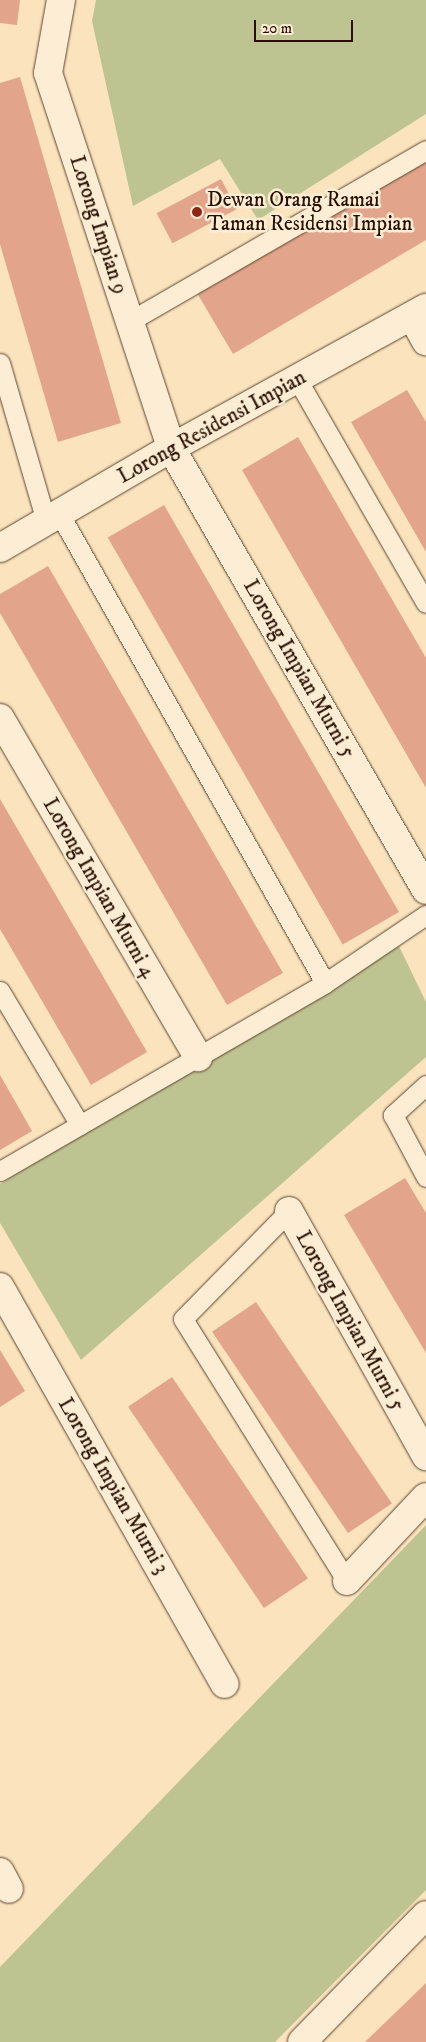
<!DOCTYPE html>
<style>
body{margin:0}
#map{position:relative;width:426px;height:2042px;overflow:hidden;background:#fbe3bd;font-family:"IM FELL DW Pica",serif}
div>[style]{position:absolute}
.green>*{inset:0;background:#bec491}
.building>*{inset:0;background:#e2a58c;transform-origin:0 0}
.roads{filter:drop-shadow(0 0 1px #5e442f) drop-shadow(0 0 1px #5e442f)}
.service>*{height:19px;margin:-9.5px;padding:0 9.5px;transform-origin:9.5px;border-radius:9.5px;background:#fcedd4}
.minor>*{height:28px;margin:-14px;padding:0 14px;transform-origin:14px;border-radius:14px;background:#fcedd4}
.dots>*{width:14px;height:14px;translate:-50% -50%;box-sizing:border-box;border:2px solid #fcedd4;border-radius:50%}
span{translate:-50% -50%;white-space:nowrap;text-align:center;line-height:1.15;-webkit-text-stroke:5px #fcedd4;paint-order:stroke}
.poi-label{font-size:21px;color:#290f00}
.left{translate:0 -50%;text-align:left}
.street-label{font-size:21px;color:#290f00}
.scale{position:absolute;left:254px;top:20px;width:99px;height:22px;box-sizing:border-box;border:2px solid #290f00;border-top:0;padding-left:6px;font-size:15px;line-height:18px;white-space:nowrap;color:#290f00;-webkit-text-stroke:4px #fcedd4;paint-order:stroke}
</style>
<div id="map">
<div class="green">
<i style="clip-path:polygon(96px 0,426px 0,426px 114px,258px 220px,220px 159px,133px 206px,92px 21px)"></i>
<i style="clip-path:polygon(397px 942px,426px 1002px,426px 1057px,81px 1360px,0 1223px,0 1184px)"></i>
<i style="clip-path:polygon(426px 1525px,426px 1890px,275px 2042px,0 2042px,0 1967px)"></i>
</div>
<div class="building">
<i style="clip-path:polygon(0 0,20px 0,17px 25px,0 23px)"></i>
<i style="clip-path:polygon(20px 77px,121px 423px,58px 442px,0 244px,0 83px)"></i>
<i style="clip-path:polygon(426px 157px,426px 240px,233px 354px,197px 293px)"></i>
<i style="left:221px;top:179px;width:34px;height:73px;rotate:62deg"></i>
<i style="clip-path:polygon(407px 390px,426px 422px,426px 552px,351px 422px)"></i>
<i style="clip-path:polygon(298px 437px,426px 658px,426px 788px,242px 470px)"></i>
<i style="left:164px;top:505px;width:470px;height:65px;rotate:60deg"></i>
<i style="clip-path:polygon(48px 566px,283px 973px,227px 1005px,0 613px,0 594px)"></i>
<i style="clip-path:polygon(0 799px,147px 1052px,91px 1085px,0 929px)"></i>
<i style="clip-path:polygon(0 1075px,32px 1131px,0 1150px)"></i>
<i style="clip-path:polygon(405px 1178px,426px 1213px,426px 1353px,344px 1215px)"></i>
<i style="left:256px;top:1302px;width:243px;height:53px;rotate:56deg"></i>
<i style="clip-path:polygon(0 1350px,25px 1391px,0 1407px)"></i>
<i style="left:172px;top:1377px;width:243px;height:53px;rotate:56deg"></i>
<i style="clip-path:polygon(426px 1983px,426px 2042px,365px 2042px)"></i>
</div>
<div class="roads">
<div class="service">
<i style="left:130px;top:321px;width:342px;rotate:-30deg"></i>
<i style="left:0;top:363px;width:165px;rotate:73.8deg"></i>
<i style="left:297px;top:379px;width:258px;rotate:60.1deg"></i>
<i style="left:59px;top:513px;width:540px;rotate:60.49deg"></i>
<i style="left:0;top:991px;width:156px;rotate:59.2deg"></i>
<i style="left:426px;top:1085px;width:45px;rotate:137.7deg"></i>
<i style="left:393px;top:1115px;width:70px;rotate:62deg"></i>
<i style="left:0;top:1171px;width:375px;rotate:-30deg"></i>
<i style="left:325px;top:983px;width:122px;rotate:-34deg"></i>
<i style="left:289px;top:1211px;width:151px;rotate:134.5deg"></i>
<i style="left:183px;top:1319px;width:309px;rotate:58deg"></i>
</div>
<div class="minor">
<i style="left:61px;top:0;width:74px;rotate:100.1deg"></i>
<i style="left:48px;top:73px;width:395px;rotate:71.8deg"></i>
<i style="left:171px;top:448px;width:510px;rotate:60.02deg"></i>
<i style="left:412px;top:316px;width:29px;rotate:61deg"></i>
<i style="left:0;top:548px;width:198px;rotate:-30.3deg"></i>
<i style="left:171px;top:448px;width:291px;rotate:-28.8deg"></i>
<i style="left:0;top:718px;width:393px;rotate:59.7deg"></i>
<i style="left:289px;top:1211px;width:281px;rotate:60.8deg"></i>
<i style="left:0;top:1287px;width:456px;rotate:60.5deg"></i>
<i style="left:347px;top:1581px;width:115px;rotate:-46.8deg"></i>
<i style="left:0;top:1872px;width:19px;rotate:62deg"></i>
<i style="left:302px;top:2042px;width:177px;rotate:-45.7deg"></i>
</div>
</div>
<div class="dots">
<i style="left:197px;top:212px;background:#8f2418"></i>
</div>
<div class="poi-label">
<span class="left" style="left:207px;top:212px">Dewan Orang Ramai<br>Taman Residensi Impian</span>
</div>
<div class="street-label">
<span style="left:98px;top:225px;rotate:72deg">Lorong Impian 9</span>
<span style="left:212px;top:427px;rotate:-29deg">Lorong Residensi Impian</span>
<span style="left:299px;top:669px;rotate:60deg">Lorong Impian Murni 5</span>
<span style="left:99px;top:888px;rotate:60deg">Lorong Impian Murni 4</span>
<span style="left:350px;top:1321px;rotate:61deg">Lorong Impian Murni 5</span>
<span style="left:113px;top:1486px;rotate:60deg">Lorong Impian Murni 3</span>
</div>
<div class="scale">20 m</div>
</div>
